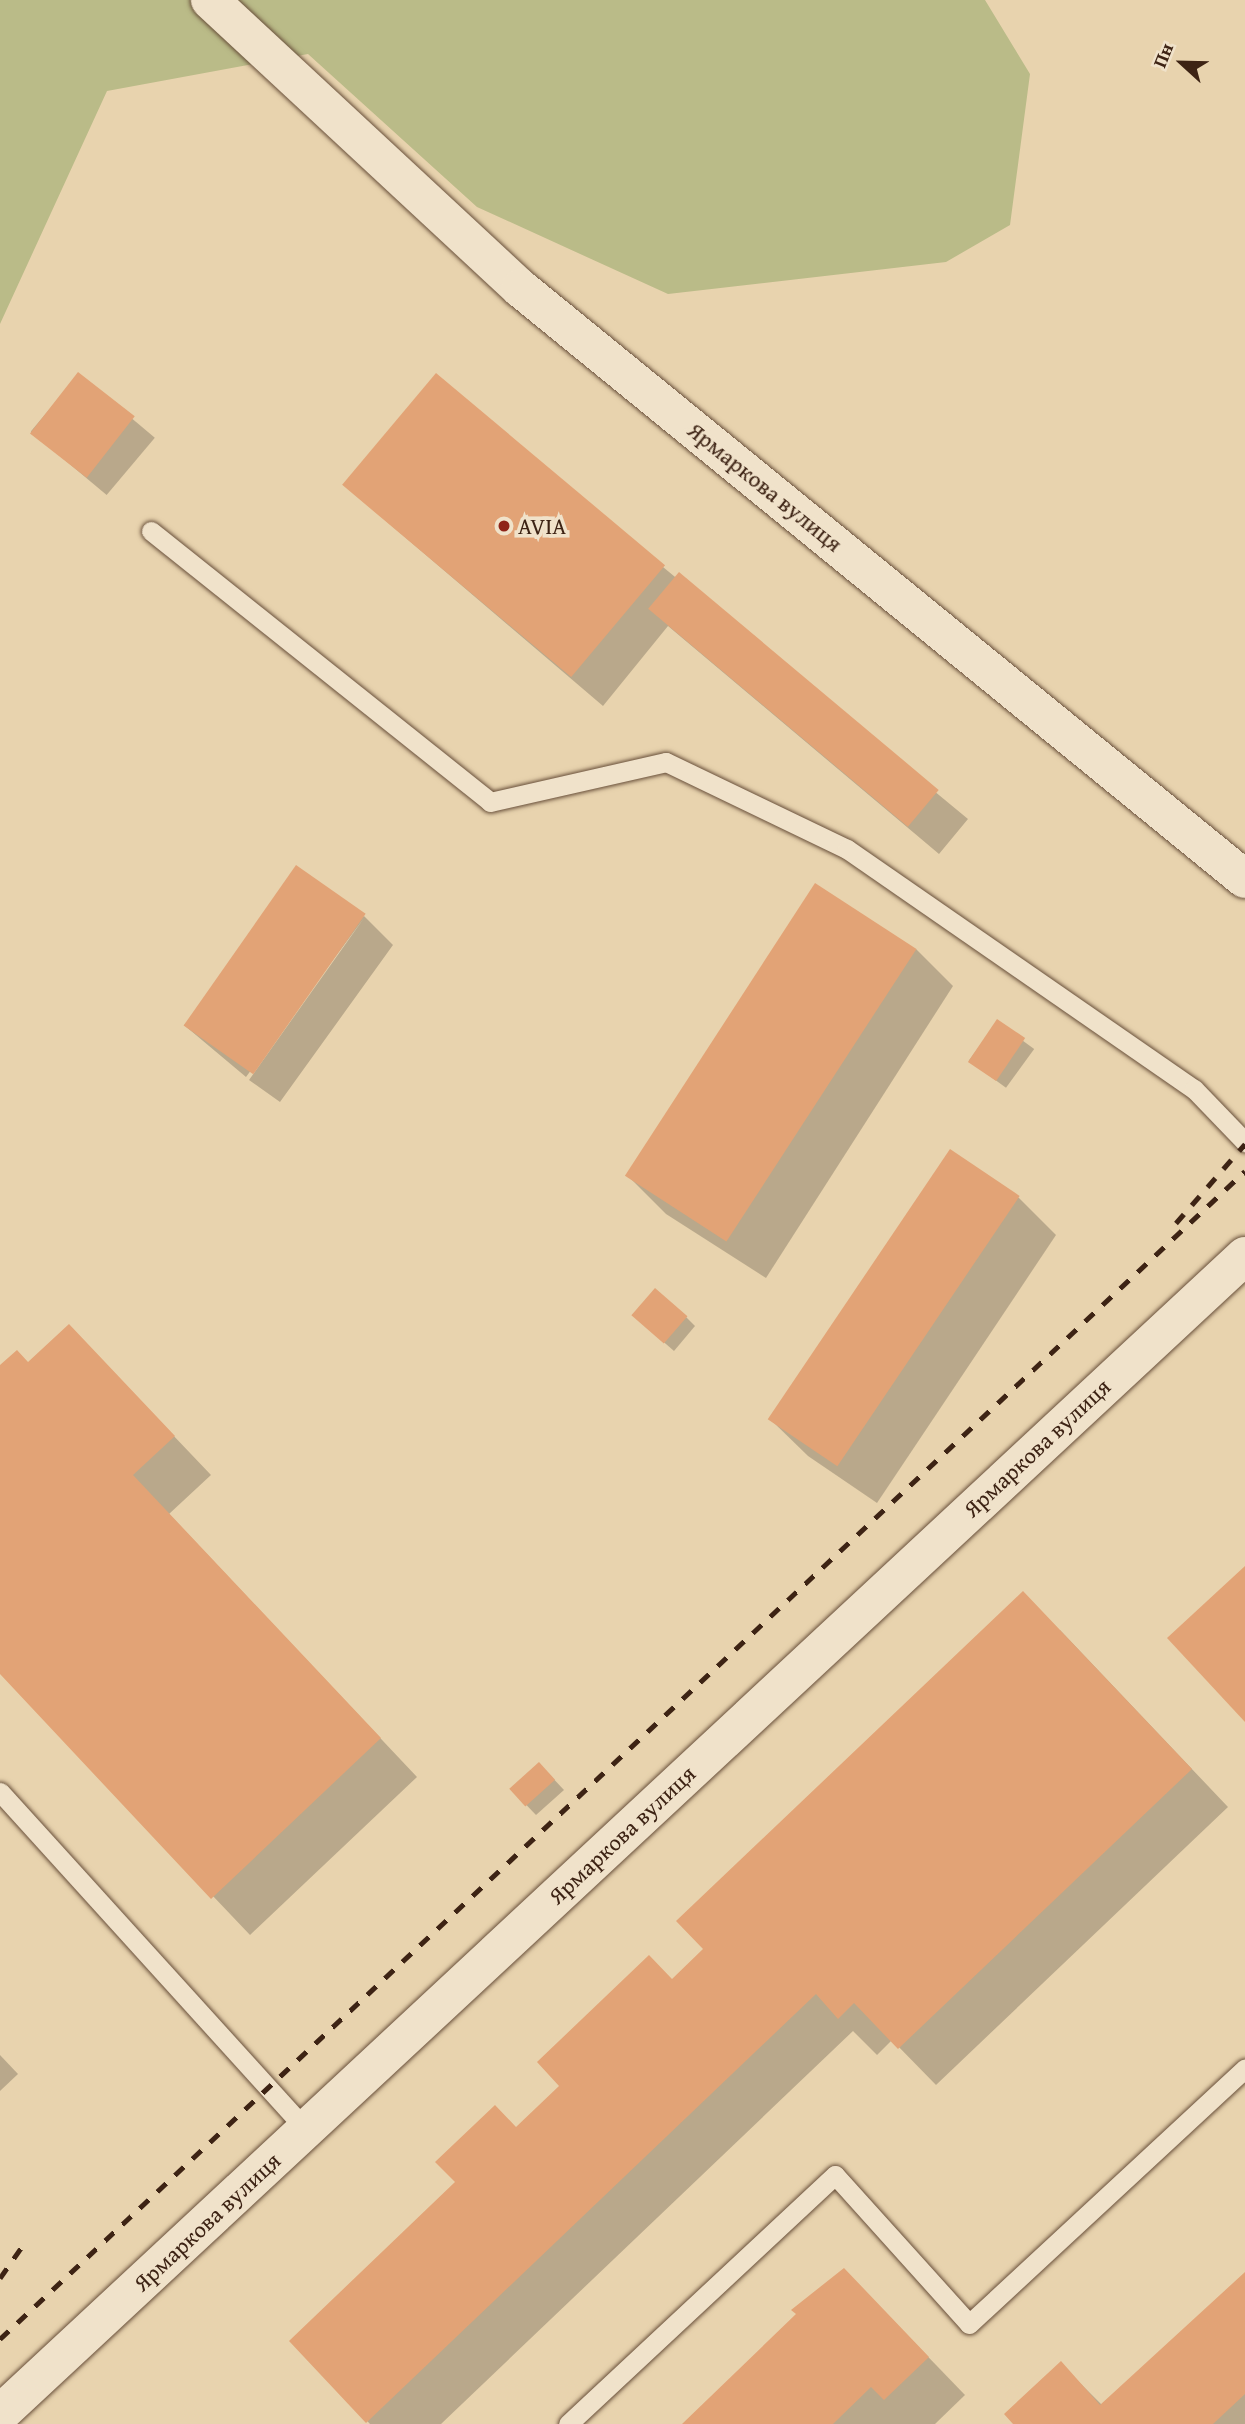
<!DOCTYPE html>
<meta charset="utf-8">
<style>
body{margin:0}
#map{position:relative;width:1245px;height:2424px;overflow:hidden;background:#e8d3ae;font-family:"Gentium Book Plus",serif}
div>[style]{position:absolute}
.green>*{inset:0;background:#babb88}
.shadow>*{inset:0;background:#0003;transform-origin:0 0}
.building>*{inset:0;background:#e2a376;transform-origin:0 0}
.roads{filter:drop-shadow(0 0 2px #684f3a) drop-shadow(0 0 2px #684f3a)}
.lane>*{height:19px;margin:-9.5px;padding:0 9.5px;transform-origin:9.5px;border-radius:9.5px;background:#f0e2ca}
.secondary>*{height:38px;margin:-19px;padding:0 19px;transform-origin:19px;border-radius:19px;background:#f0e2ca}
.rail>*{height:5px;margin-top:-2.5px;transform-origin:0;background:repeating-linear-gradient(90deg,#3d2314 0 12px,transparent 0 24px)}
.dots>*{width:19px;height:19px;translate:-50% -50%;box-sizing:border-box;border:4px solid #f0e2ca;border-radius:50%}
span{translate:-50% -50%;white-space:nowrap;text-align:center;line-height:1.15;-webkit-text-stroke:7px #f0e2ca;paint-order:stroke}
.street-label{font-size:23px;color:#3d2314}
.poi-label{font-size:23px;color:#3d2314}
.left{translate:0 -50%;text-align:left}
.north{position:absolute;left:1147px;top:28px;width:70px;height:70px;-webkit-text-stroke:5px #f0e2ca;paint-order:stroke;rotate:292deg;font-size:19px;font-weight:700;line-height:28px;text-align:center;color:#3d2314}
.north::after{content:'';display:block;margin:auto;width:24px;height:32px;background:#3d2314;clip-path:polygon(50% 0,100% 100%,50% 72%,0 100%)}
</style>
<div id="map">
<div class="green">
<i style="clip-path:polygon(0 0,985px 0,1030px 74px,1010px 225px,946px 262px,668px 294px,477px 207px,308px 54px,107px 91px,0 324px)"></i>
</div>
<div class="shadow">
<i style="left:79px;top:374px;width:99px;height:75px;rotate:40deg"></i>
<i style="clip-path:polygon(345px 486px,663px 567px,968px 819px,939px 854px,668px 626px,603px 706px)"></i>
<i style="clip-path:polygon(364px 916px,393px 945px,280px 1102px,249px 1080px,364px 918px,246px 1077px,184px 1025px)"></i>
<i style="clip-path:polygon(916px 949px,953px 986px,766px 1278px,666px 1214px,629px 1177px)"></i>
<i style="left:997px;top:1022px;width:46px;height:48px;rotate:36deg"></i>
<i style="clip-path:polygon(950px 1151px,1019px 1198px,1056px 1235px,877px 1503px,808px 1456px,770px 1419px)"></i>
<i style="clip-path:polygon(686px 1317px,695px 1326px,674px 1351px,643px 1324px)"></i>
<i style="clip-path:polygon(69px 1326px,211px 1475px,169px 1514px,417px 1777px,250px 1935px,0 1672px,0 1368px,29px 1364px)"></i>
<i style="clip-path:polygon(1060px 1630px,1228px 1807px,936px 2085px,892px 2040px,877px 2055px,853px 2031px,441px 2424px,370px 2424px,291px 2341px,672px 1981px)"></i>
<i style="clip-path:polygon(549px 1774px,564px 1790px,536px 1815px,511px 1789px)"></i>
<i style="clip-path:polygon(0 2055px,18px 2074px,0 2091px)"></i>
<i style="clip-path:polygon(1245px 2274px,1245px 2424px,1015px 2424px,1061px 2364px,1102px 2405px)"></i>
<i style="clip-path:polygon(881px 2308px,965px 2395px,935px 2424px,685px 2424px)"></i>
</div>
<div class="building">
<i style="left:78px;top:372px;width:72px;height:78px;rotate:38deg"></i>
<i style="left:436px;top:373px;width:299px;height:146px;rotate:40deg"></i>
<i style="left:679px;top:572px;width:339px;height:48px;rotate:40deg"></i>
<i style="left:296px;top:865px;width:85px;height:196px;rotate:35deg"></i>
<i style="left:815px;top:883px;width:121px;height:349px;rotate:33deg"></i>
<i style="left:997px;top:1019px;width:34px;height:52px;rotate:34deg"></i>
<i style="left:950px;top:1149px;width:84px;height:326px;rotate:34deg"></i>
<i style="left:655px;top:1288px;width:43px;height:36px;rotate:41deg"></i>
<i style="clip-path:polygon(69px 1324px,175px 1436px,133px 1475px,381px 1738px,211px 1899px,0 1674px,0 1365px,17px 1350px,28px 1362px)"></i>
<i style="clip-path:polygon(1245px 1566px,1245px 1722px,1167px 1638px)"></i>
<i style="clip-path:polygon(1023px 1591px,1192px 1769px,898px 2049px,854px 2003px,838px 2019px,816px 1994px,366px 2423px,289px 2341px,455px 2182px,435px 2162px,495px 2105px,516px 2127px,559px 2086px,537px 2062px,649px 1955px,672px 1979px,703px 1949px,676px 1921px)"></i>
<i style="left:539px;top:1762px;width:24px;height:40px;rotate:48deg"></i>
<i style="clip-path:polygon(844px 2268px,929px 2357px,884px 2400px,871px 2387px,833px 2424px,682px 2424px,796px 2314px,791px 2310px)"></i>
<i style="clip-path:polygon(1245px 2272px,1245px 2394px,1213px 2424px,1013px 2424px,1004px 2414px,1061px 2361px,1100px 2405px)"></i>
</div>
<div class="roads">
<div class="lane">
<i style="left:151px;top:531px;width:434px;rotate:38.6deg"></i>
<i style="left:490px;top:802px;width:180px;rotate:-12.8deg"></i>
<i style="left:666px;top:762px;width:201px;rotate:25.7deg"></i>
<i style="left:847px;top:849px;width:422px;rotate:34.7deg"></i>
<i style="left:1194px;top:1089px;width:74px;rotate:46.1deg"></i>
<i style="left:0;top:1792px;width:456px;rotate:47.8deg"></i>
<i style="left:568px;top:2424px;width:365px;rotate:-43deg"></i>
<i style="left:835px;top:2175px;width:200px;rotate:48deg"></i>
<i style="left:969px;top:2324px;width:376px;rotate:-42.8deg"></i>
</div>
<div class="secondary">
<i style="left:210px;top:0;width:423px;rotate:42.9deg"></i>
<i style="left:520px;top:288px;width:935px;rotate:39.19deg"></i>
<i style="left:0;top:2414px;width:1700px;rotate:-42.93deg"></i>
</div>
</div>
<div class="rail">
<i style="left:1176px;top:1223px;width:105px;rotate:-48.9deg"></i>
<i style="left:0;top:2278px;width:38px;rotate:-55deg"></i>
<i style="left:0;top:2339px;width:1707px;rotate:-43.17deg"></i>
</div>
<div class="dots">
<i style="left:504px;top:526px;background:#8f2418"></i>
</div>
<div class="street-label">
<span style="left:765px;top:487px;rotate:39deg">Ярмаркова вулиця</span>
<span style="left:1037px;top:1448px;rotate:-43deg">Ярмаркова вулиця</span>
<span style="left:622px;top:1835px;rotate:-43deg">Ярмаркова вулиця</span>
<span style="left:207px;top:2222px;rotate:-43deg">Ярмаркова вулиця</span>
</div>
<div class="poi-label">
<span class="left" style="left:518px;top:526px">AVIA</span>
</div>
<div class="north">Пн</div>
</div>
